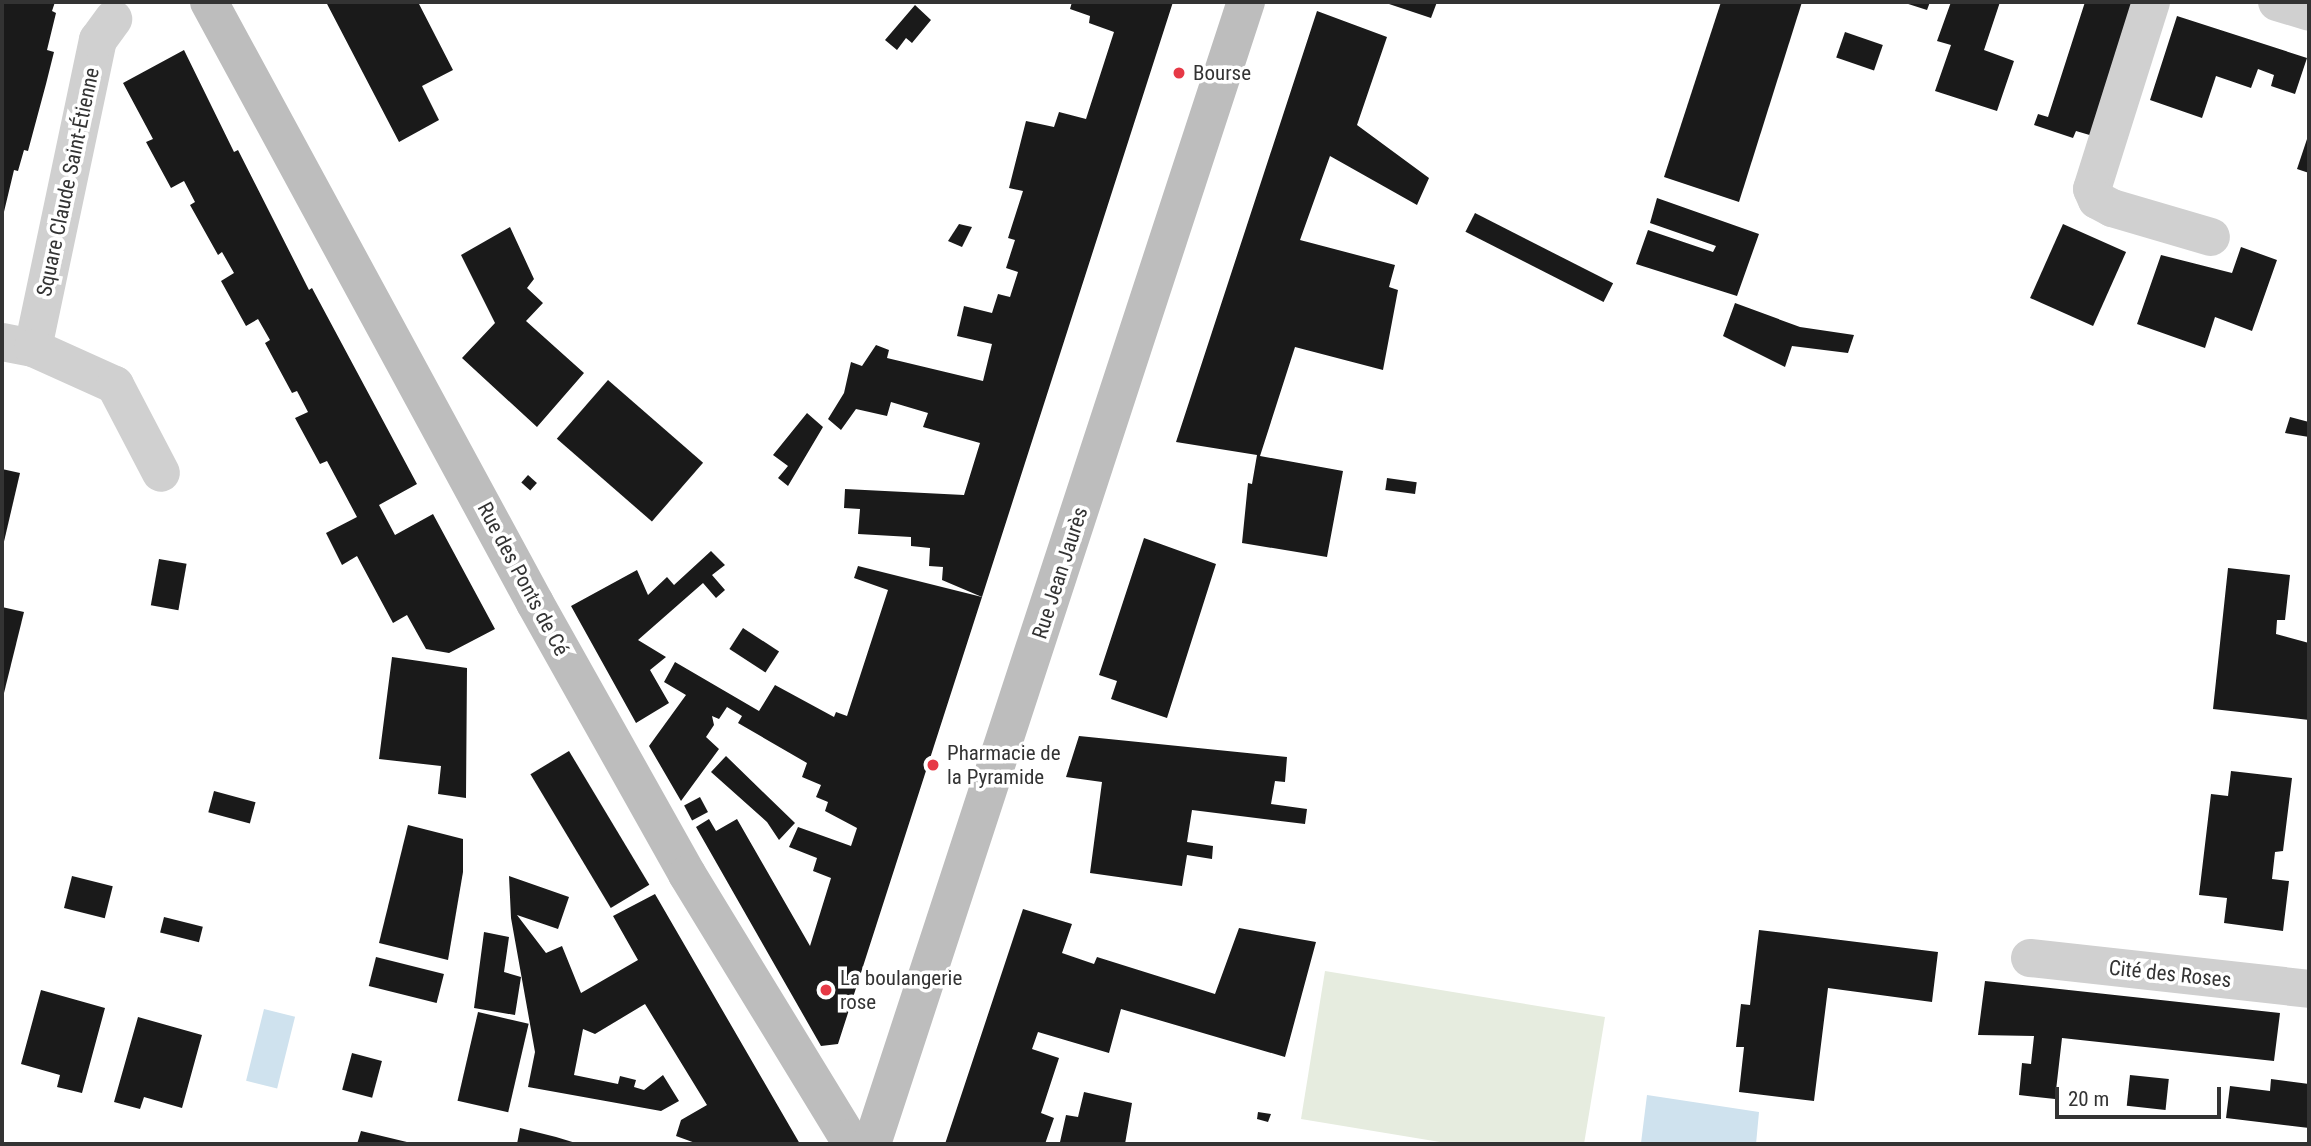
<!DOCTYPE html>
<meta charset="utf-8">
<style>
body{margin:0}
#map{position:relative;width:2311px;height:1146px;overflow:hidden;background:#fff;font-family:"Roboto Condensed",sans-serif}
div>[style]{position:absolute}
.green>*{inset:0;background:#e6ecdf}
.water>*{inset:0;background:#cfe2ee;transform-origin:0 0}
.building>*{inset:0;background:#1a1a1a;transform-origin:0 0}
.street>*{height:38px;margin:-19px;padding:0 19px;transform-origin:19px;border-radius:19px;background:#d0d0d0}
.secondary>*{height:38px;margin:-19px;padding:0 19px;transform-origin:19px;border-radius:19px;background:#bdbdbd}
.dots>*{width:19px;height:19px;translate:-50% -50%;box-sizing:border-box;border:4px solid #fff;border-radius:50%}
span{translate:-50% -50%;white-space:nowrap;text-align:center;line-height:1.15;-webkit-text-stroke:7px #fff;paint-order:stroke}
.poi-label{font-size:21px;color:#333}
.left{translate:0 -50%;text-align:left}
.street-label{font-size:21px;color:#333}
.frame{position:absolute;inset:0;border:4px solid #333;pointer-events:none}
.scale{position:absolute;left:2055px;top:1087px;width:166px;height:32px;box-sizing:border-box;border:4px solid #333;border-top:0;padding-left:9px;font-size:21px;line-height:24px;white-space:nowrap;color:#333;-webkit-text-stroke:5px #fff;paint-order:stroke}
</style>
<div id="map">
<div class="green">
<i style="clip-path:polygon(1325px 971px,1605px 1017px,1584px 1144px,1452px 1144px,1301px 1119px)"></i>
</div>
<div class="water">
<i style="left:264px;top:1009px;width:32px;height:74px;rotate:14deg"></i>
<i style="clip-path:polygon(1647px 1095px,1759px 1112px,1756px 1144px,1641px 1143px)"></i>
</div>
<div class="building">
<i style="clip-path:polygon(2px 2px,55px 2px,52px 11px,56px 13px,47px 50px,54px 52px,46px 84px,28px 151px,24px 150px,18px 171px,14px 170px,3px 216px)"></i>
<i style="clip-path:polygon(326px 2px,418px 2px,453px 70px,422px 86px,439px 120px,399px 142px)"></i>
<i style="clip-path:polygon(1072px 2px,1173px 2px,982px 597px,942px 580px,943px 567px,929px 566px,930px 548px,911px 546px,911px 537px,858px 534px,860px 509px,844px 508px,845px 489px,964px 495px,980px 443px,923px 427px,928px 413px,891px 402px,887px 416px,856px 409px,841px 430px,828px 419px,844px 393px,851px 362px,862px 366px,876px 345px,889px 350px,887px 358px,983px 381px,992px 344px,957px 336px,964px 306px,992px 313px,998px 294px,1010px 297px,1018px 272px,1006px 268px,1015px 240px,1008px 238px,1023px 191px,1009px 188px,1026px 121px,1054px 127px,1059px 112px,1086px 119px,1114px 32px,1089px 23px,1090px 16px,1070px 9px)"></i>
<i style="clip-path:polygon(1383px 2px,1437px 2px,1431px 18px)"></i>
<i style="clip-path:polygon(1721px 2px,1802px 2px,1739px 202px,1664px 177px)"></i>
<i style="clip-path:polygon(1902px 2px,1930px 2px,1927px 10px)"></i>
<i style="clip-path:polygon(1951px 2px,2000px 2px,1984px 50px,2014px 61px,1997px 111px,1935px 91px,1951px 45px,1937px 41px)"></i>
<i style="clip-path:polygon(2085px 2px,2135px 2px,2093px 136px,2076px 131px,2073px 138px,2034px 125px,2038px 114px,2048px 117px)"></i>
<i style="clip-path:polygon(915px 5px,931px 20px,912px 43px,906px 38px,897px 50px,885px 40px)"></i>
<i style="clip-path:polygon(1317px 11px,1387px 37px,1357px 125px,1429px 178px,1417px 205px,1330px 156px,1300px 240px,1395px 265px,1389px 287px,1398px 290px,1383px 370px,1295px 347px,1260px 456px,1343px 471px,1327px 557px,1242px 543px,1248px 483px,1252px 484px,1257px 455px,1176px 442px)"></i>
<i style="clip-path:polygon(2177px 16px,2307px 58px,2295px 94px,2271px 86px,2274px 75px,2258px 69px,2251px 88px,2216px 76px,2202px 118px,2150px 100px)"></i>
<i style="left:1845px;top:32px;width:40px;height:27px;rotate:19deg"></i>
<i style="clip-path:polygon(184px 50px,234px 152px,238px 150px,309px 290px,312px 288px,417px 484px,379px 505px,395px 535px,433px 514px,495px 629px,449px 653px,426px 649px,407px 615px,393px 623px,357px 556px,342px 565px,326px 533px,357px 517px,327px 461px,320px 464px,295px 418px,308px 412px,297px 391px,292px 393px,265px 343px,270px 340px,258px 319px,246px 326px,221px 281px,234px 273px,222px 252px,218px 255px,190px 205px,195px 202px,184px 181px,171px 188px,146px 142px,153px 139px,123px 83px)"></i>
<i style="clip-path:polygon(2309px 133px,2309px 173px,2297px 169px)"></i>
<i style="clip-path:polygon(1657px 198px,1759px 234px,1737px 296px,1636px 264px,1648px 230px,1713px 252px,1716px 246px,1650px 223px)"></i>
<i style="left:1475px;top:213px;width:155px;height:21px;rotate:27deg"></i>
<i style="clip-path:polygon(959px 224px,972px 227px,962px 247px,948px 241px)"></i>
<i style="left:2063px;top:224px;width:69px;height:81px;rotate:24deg"></i>
<i style="clip-path:polygon(510px 227px,534px 279px,527px 288px,543px 303px,526px 321px,584px 373px,537px 427px,462px 358px,495px 323px,461px 255px)"></i>
<i style="clip-path:polygon(2241px 247px,2277px 260px,2252px 331px,2215px 317px,2205px 348px,2137px 324px,2161px 255px,2232px 273px)"></i>
<i style="clip-path:polygon(1735px 303px,1800px 327px,1854px 335px,1848px 353px,1792px 346px,1785px 367px,1723px 336px)"></i>
<i style="left:608px;top:380px;width:126px;height:78px;rotate:41deg"></i>
<i style="clip-path:polygon(807px 413px,823px 427px,788px 486px,778px 478px,788px 466px,773px 455px)"></i>
<i style="clip-path:polygon(2290px 417px,2309px 422px,2309px 437px,2285px 433px)"></i>
<i style="clip-path:polygon(2px 469px,20px 473px,3px 546px,2px 546px)"></i>
<i style="left:528px;top:475px;width:12px;height:10px;rotate:42deg"></i>
<i style="left:1387px;top:478px;width:30px;height:12px;rotate:8deg"></i>
<i style="clip-path:polygon(1144px 538px,1216px 564px,1167px 718px,1111px 699px,1117px 681px,1099px 675px)"></i>
<i style="clip-path:polygon(711px 551px,725px 565px,712px 575px,725px 590px,716px 598px,703px 583px,638px 640px,666px 657px,650px 670px,669px 703px,636px 723px,571px 606px,637px 570px,648px 595px,667px 577px,674px 585px)"></i>
<i style="left:159px;top:559px;width:28px;height:47px;rotate:10deg"></i>
<i style="clip-path:polygon(858px 566px,982px 597px,838px 1044px,821px 1046px,696px 827px,709px 819px,716px 831px,737px 819px,810px 946px,831px 878px,813px 871px,817px 858px,789px 847px,798px 827px,851px 846px,857px 828px,825px 811px,828px 802px,816px 797px,821px 785px,802px 777px,807px 763px,738px 723px,742px 716px,727px 707px,719px 719px,712px 716px,714px 725px,706px 737px,719px 749px,681px 801px,649px 746px,686px 695px,664px 682px,675px 662px,759px 711px,775px 685px,834px 717px,836px 712px,847px 716px,888px 590px,854px 578px)"></i>
<i style="clip-path:polygon(2228px 568px,2290px 575px,2285px 620px,2277px 620px,2276px 634px,2309px 643px,2309px 720px,2213px 709px)"></i>
<i style="clip-path:polygon(2px 607px,24px 612px,3px 697px,2px 697px)"></i>
<i style="left:743px;top:628px;width:43px;height:25px;rotate:33deg"></i>
<i style="clip-path:polygon(392px 657px,467px 668px,466px 798px,438px 794px,441px 766px,379px 759px)"></i>
<i style="clip-path:polygon(1079px 736px,1287px 757px,1285px 782px,1275px 781px,1271px 804px,1307px 809px,1305px 824px,1192px 810px,1187px 842px,1213px 846px,1212px 859px,1187px 855px,1182px 886px,1090px 873px,1102px 782px,1066px 777px)"></i>
<i style="left:569px;top:751px;width:156px;height:45px;rotate:59deg"></i>
<i style="clip-path:polygon(726px 756px,795px 823px,779px 840px,767px 822px,711px 772px)"></i>
<i style="clip-path:polygon(2231px 771px,2292px 778px,2283px 851px,2275px 852px,2272px 879px,2289px 881px,2283px 931px,2224px 923px,2227px 898px,2199px 895px,2211px 794px,2228px 796px)"></i>
<i style="left:214px;top:791px;width:43px;height:22px;rotate:15deg"></i>
<i style="left:700px;top:797px;width:17px;height:18px;rotate:62deg"></i>
<i style="clip-path:polygon(408px 825px,463px 839px,463px 872px,448px 960px,379px 943px)"></i>
<i style="left:72px;top:876px;width:42px;height:33px;rotate:14deg"></i>
<i style="clip-path:polygon(509px 876px,569px 897px,558px 929px,517px 915px,546px 953px,562px 946px,581px 993px,638px 960px,613px 916px,655px 894px,800px 1144px,698px 1144px,676px 1136px,681px 1120px,707px 1105px,645px 1004px,595px 1034px,583px 1029px,574px 1075px,618px 1084px,620px 1076px,636px 1080px,634px 1087px,644px 1090px,663px 1075px,679px 1101px,661px 1111px,528px 1087px,535px 1052px,511px 918px)"></i>
<i style="clip-path:polygon(1023px 909px,1072px 924px,1062px 953px,1094px 964px,1097px 957px,1215px 994px,1239px 928px,1316px 942px,1285px 1057px,1121px 1009px,1109px 1053px,1038px 1032px,1032px 1049px,1059px 1058px,1041px 1113px,1054px 1118px,1045px 1144px,945px 1144px)"></i>
<i style="left:164px;top:917px;width:40px;height:16px;rotate:14deg"></i>
<i style="clip-path:polygon(1759px 930px,1938px 952px,1932px 1002px,1828px 988px,1814px 1101px,1739px 1092px,1744px 1047px,1736px 1047px,1741px 1004px,1750px 1005px)"></i>
<i style="clip-path:polygon(484px 932px,509px 937px,504px 972px,521px 977px,515px 1015px,474px 1008px)"></i>
<i style="left:376px;top:957px;width:70px;height:30px;rotate:14deg"></i>
<i style="clip-path:polygon(1985px 981px,2280px 1013px,2274px 1061px,2062px 1038px,2055px 1099px,2019px 1095px,2022px 1063px,2031px 1064px,2034px 1036px,1978px 1035px)"></i>
<i style="clip-path:polygon(41px 990px,105px 1008px,82px 1093px,57px 1087px,60px 1075px,21px 1064px)"></i>
<i style="left:478px;top:1012px;width:52px;height:91px;rotate:13deg"></i>
<i style="clip-path:polygon(138px 1017px,202px 1035px,182px 1108px,144px 1097px,140px 1109px,114px 1102px)"></i>
<i style="left:352px;top:1053px;width:31px;height:38px;rotate:15deg"></i>
<i style="left:2130px;top:1075px;width:39px;height:31px;rotate:6deg"></i>
<i style="clip-path:polygon(2271px 1079px,2309px 1084px,2309px 1128px,2226px 1118px,2230px 1086px,2270px 1091px)"></i>
<i style="clip-path:polygon(1084px 1092px,1132px 1103px,1125px 1144px,1060px 1142px,1066px 1115px,1078px 1117px)"></i>
<i style="clip-path:polygon(1258px 1112px,1271px 1114px,1268px 1122px,1257px 1119px)"></i>
<i style="clip-path:polygon(520px 1128px,556px 1137px,579px 1144px,517px 1144px)"></i>
<i style="clip-path:polygon(361px 1131px,411px 1143px,411px 1144px,357px 1144px)"></i>
</div>
<div class="street">
<i style="left:2151px;top:2px;width:196px;rotate:107.5deg"></i>
<i style="left:2092px;top:189px;width:12px;rotate:66deg"></i>
<i style="left:2097px;top:200px;width:17px;rotate:28deg"></i>
<i style="left:2112px;top:208px;width:103px;rotate:16.3deg"></i>
<i style="left:2277px;top:2px;width:34px;rotate:17deg"></i>
<i style="left:2px;top:342px;width:32px;rotate:11deg"></i>
<i style="left:33px;top:348px;width:315px;rotate:-78.1deg"></i>
<i style="left:98px;top:40px;width:26px;rotate:-54deg"></i>
<i style="left:33px;top:348px;width:90px;rotate:24.3deg"></i>
<i style="left:115px;top:385px;width:99px;rotate:62.4deg"></i>
<i style="left:2030px;top:958px;width:281px;rotate:6.3deg"></i>
</div>
<div class="secondary">
<i style="left:209px;top:2px;width:684px;rotate:61.52deg"></i>
<i style="left:535px;top:603px;width:311px;rotate:60.7deg"></i>
<i style="left:687px;top:874px;width:309px;rotate:58.6deg"></i>
<i style="left:848px;top:1138px;width:11px;rotate:34deg"></i>
<i style="left:872px;top:1144px;width:1202px;rotate:-71.87deg"></i>
</div>
<div class="dots">
<i style="left:1179px;top:73px;background:#e63946"></i>
<i style="left:933px;top:765px;background:#e63946"></i>
<i style="left:826px;top:990px;background:#e63946"></i>
</div>
<div class="poi-label">
<span class="left" style="left:1193px;top:73px">Bourse</span>
<span class="left" style="left:947px;top:765px">Pharmacie de<br>la Pyramide</span>
<span class="left" style="left:840px;top:990px">La boulangerie<br>rose</span>
</div>
<div class="street-label">
<span style="left:68px;top:182px;rotate:-78deg">Square Claude Saint-Étienne</span>
<span style="left:1060px;top:573px;rotate:-72deg">Rue Jean Jaurès</span>
<span style="left:523px;top:579px;rotate:62deg">Rue des Ponts de Cé</span>
<span style="left:2170px;top:974px;rotate:6deg">Cité des Roses</span>
</div>
<div class="frame"></div>
<div class="scale">20 m</div>
</div>
